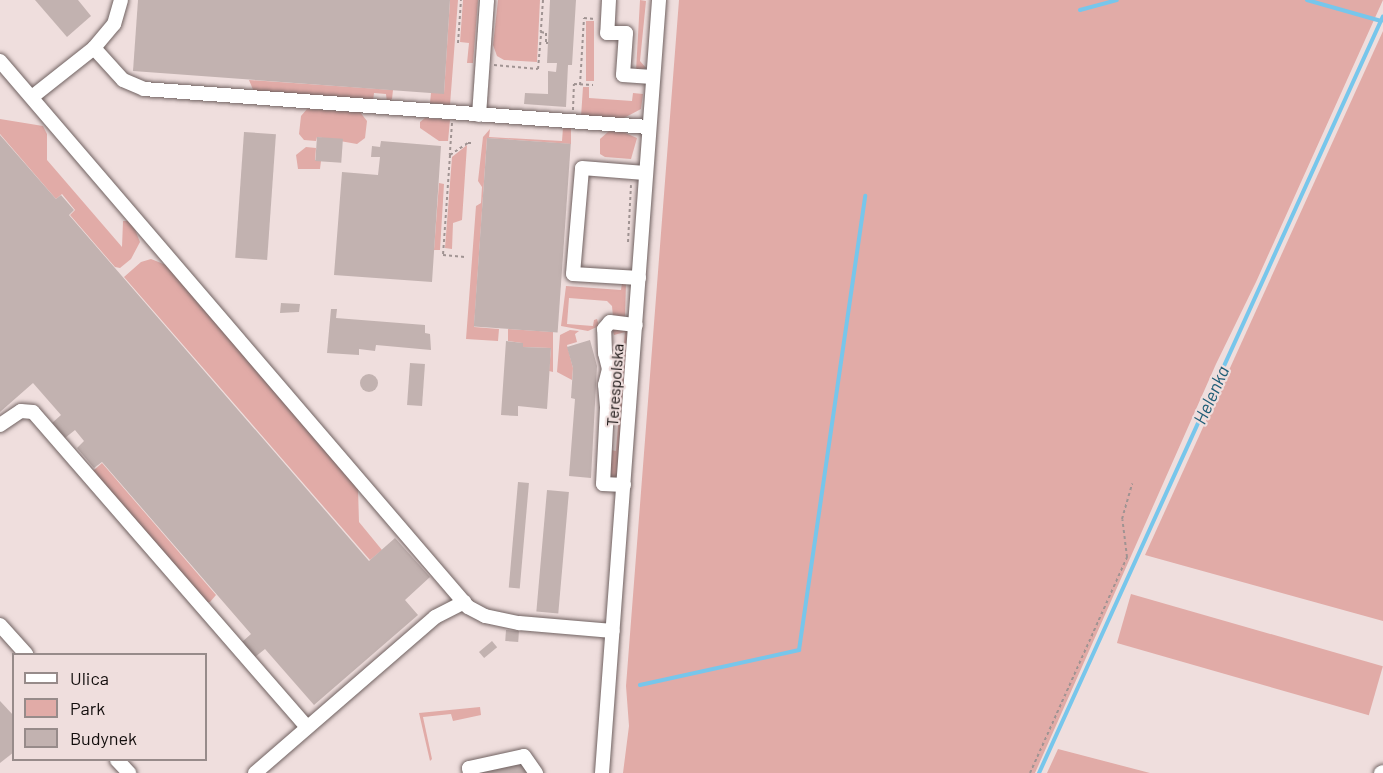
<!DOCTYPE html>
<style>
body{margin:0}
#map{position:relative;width:1383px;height:773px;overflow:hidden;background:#efdedd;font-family:Barlow,sans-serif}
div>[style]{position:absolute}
.green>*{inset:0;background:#e1aba7;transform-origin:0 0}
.stream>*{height:4px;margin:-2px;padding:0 2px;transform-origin:2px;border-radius:2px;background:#77c6eb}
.building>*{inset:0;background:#c2b2b0;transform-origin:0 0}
.round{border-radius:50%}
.path>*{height:2px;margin-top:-1px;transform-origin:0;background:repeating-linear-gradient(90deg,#a09392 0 3px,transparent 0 6px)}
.roads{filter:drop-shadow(0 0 2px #706261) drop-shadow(0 0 2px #706261)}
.minor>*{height:14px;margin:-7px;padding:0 7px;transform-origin:7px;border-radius:7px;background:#fff}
span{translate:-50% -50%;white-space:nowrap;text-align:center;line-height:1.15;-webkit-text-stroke:4.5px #efdedd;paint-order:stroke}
.street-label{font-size:16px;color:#130e0d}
.water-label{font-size:18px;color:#1e5c76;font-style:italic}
.legend{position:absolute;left:12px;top:653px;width:195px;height:108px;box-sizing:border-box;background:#efdedd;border:2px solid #978b8a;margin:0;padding:8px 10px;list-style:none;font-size:18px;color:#130e0d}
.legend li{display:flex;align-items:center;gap:12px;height:30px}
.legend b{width:30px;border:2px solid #978b8a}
</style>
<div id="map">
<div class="green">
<i style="clip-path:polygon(450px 0,458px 0,450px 105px,430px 103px,431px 93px,444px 93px)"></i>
<i style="clip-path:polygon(463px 0,478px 0,473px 63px,467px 63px,469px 43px,460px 42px)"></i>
<i style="clip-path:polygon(498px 0,540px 0,537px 62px,504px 60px,497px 56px,493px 45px)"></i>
<i style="clip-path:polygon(640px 0,646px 1px,640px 61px,646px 68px,636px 71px)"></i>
<i style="clip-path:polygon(679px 0,1383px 0,1256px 282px,1216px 364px,1035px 773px,623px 773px,629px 726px,626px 686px)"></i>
<i style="left:586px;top:21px;width:8px;height:60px"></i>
<i style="clip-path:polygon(1383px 31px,1383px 621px,1145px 555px)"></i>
<i style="clip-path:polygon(249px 80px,393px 90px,392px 99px,387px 103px,386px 94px,374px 93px,373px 101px,254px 92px)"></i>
<i style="clip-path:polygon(583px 87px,589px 87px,589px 98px,632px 101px,633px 93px,643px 94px,641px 109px,622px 119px,581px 117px)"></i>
<i style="clip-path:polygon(307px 109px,360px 112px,367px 121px,365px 138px,357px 144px,317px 137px,316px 141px,304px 140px,299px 134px,301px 116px)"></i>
<i style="clip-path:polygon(425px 118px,450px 120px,448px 141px,439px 141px,420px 128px,420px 122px)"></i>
<i style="clip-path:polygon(0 119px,43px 126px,47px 134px,47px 160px,122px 247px,123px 221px,128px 221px,134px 227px,140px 242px,131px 259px,120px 268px,115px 267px,70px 215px,75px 210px,62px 194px,56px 199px,0 134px)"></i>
<i style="clip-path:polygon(563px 128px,571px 128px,571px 144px,487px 138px,474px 327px,499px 329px,498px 341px,466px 339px,476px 206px,481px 203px,482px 187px,478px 181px,483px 137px,490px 129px,489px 137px,562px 141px)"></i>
<i style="clip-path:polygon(609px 131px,623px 132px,637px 138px,631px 159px,605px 157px,600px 154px,600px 139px)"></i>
<i style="clip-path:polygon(467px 145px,462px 220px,453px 223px,452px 249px,445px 248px,452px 157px)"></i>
<i style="clip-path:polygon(306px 147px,316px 148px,315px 160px,321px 161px,320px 169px,298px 169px,296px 155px)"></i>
<i style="clip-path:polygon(439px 183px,444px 184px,440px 250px,434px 250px)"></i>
<i style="clip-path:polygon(151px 259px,166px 265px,358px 489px,359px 522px,382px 550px,370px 560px,124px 277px,141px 262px)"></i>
<i style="clip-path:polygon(622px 283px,626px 283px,625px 318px,613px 317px,612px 306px,607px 301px,569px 298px,567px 324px,593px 326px,594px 320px,597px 319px,599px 326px,588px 331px,561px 326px,566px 286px,621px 290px)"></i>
<i style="clip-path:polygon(612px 328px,627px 331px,629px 333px,619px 474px,614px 479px,609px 479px,611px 450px,616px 451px,620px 404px,610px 403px,610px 398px,620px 392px,625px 332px,614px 335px)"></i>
<i style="clip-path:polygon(508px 329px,553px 332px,553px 372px,549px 371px,551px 348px,523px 347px,522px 343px,508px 341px)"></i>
<i style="clip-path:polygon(570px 330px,579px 331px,575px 334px,577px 342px,567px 345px,573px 368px,572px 380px,557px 372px,560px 335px)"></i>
<i style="clip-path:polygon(102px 463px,216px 595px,210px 602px,207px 602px,93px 471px)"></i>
<i style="left:1131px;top:594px;width:262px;height:51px;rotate:16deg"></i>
<i style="clip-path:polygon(480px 707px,481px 715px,453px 721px,451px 714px,423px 717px,432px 759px,430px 761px,419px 713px)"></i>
<i style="clip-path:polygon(1058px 749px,1150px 773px,1047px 773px)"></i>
</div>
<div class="stream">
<i style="left:1307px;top:0;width:77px;rotate:15.8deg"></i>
<i style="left:1080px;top:10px;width:38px;rotate:-15deg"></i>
<i style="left:640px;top:685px;width:163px;rotate:-12.4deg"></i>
<i style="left:799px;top:650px;width:459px;rotate:-81.7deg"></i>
<i style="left:1039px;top:773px;width:831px;rotate:-65.56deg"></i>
</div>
<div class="building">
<i style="clip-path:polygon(35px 0,78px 0,91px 16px,67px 37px)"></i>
<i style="clip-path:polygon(138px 0,450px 0,444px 94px,133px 71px)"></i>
<i style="clip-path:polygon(550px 0,576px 0,572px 65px,568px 65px,566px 107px,524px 104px,525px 93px,548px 94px,548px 71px,556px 72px,557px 63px,547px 63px)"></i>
<i style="left:244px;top:132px;width:32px;height:126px;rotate:4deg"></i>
<i style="clip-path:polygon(0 135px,56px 199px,61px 195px,74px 210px,69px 215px,369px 561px,395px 538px,430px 577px,405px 600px,418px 615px,314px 705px,265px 649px,255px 657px,242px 642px,251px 634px,102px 462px,94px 468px,77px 448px,84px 441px,75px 430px,65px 438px,52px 423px,61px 415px,33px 383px,0 412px)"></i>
<i style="left:317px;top:137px;width:26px;height:24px;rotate:4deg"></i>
<i style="left:487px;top:138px;width:84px;height:189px;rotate:4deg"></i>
<i style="clip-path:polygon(381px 141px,441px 146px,432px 282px,334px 275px,342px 172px,378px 175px,380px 157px,371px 157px,372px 146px,380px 147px)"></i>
<i style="clip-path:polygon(281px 303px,300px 304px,299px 312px,280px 313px)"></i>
<i style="clip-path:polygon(331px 309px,337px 309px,336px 318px,425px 325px,425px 333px,430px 334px,431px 350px,376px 345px,375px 351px,359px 349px,359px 355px,327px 353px)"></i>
<i style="clip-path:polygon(590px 340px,597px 366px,591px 478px,569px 476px,575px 399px,571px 398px,573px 368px,567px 347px)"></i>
<i style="clip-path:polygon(506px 341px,523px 343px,523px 347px,551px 348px,547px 409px,518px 406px,518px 416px,501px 415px)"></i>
<i style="left:410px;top:363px;width:15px;height:42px;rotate:4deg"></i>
<i class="round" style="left:360px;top:374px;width:18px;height:18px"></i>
<i style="left:518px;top:482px;width:11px;height:106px;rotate:5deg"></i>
<i style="left:547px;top:490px;width:22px;height:122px;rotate:5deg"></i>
<i style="left:506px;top:630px;width:13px;height:11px;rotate:4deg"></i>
<i style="left:492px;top:641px;width:8px;height:17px;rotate:50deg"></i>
<i style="clip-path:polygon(0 701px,14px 716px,14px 752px,0 763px)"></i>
<i style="clip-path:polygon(523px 762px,526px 773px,480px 773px,480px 772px)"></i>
</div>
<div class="path">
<i style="left:543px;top:0;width:32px;rotate:94deg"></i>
<i style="left:541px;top:32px;width:5px;rotate:11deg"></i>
<i style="left:546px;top:33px;width:10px;rotate:90deg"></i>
<i style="left:546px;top:43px;width:2px"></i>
<i style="left:458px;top:43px;width:43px;rotate:-86deg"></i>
<i style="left:494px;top:65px;width:44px;rotate:5.2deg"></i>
<i style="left:538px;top:69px;width:37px;rotate:-85deg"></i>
<i style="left:580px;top:85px;width:67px;rotate:-86.6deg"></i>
<i style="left:584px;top:18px;width:11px;rotate:5deg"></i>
<i style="left:573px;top:110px;width:26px;rotate:-88deg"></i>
<i style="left:574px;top:84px;width:19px;rotate:3deg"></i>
<i style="left:452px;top:123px;width:32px;rotate:94deg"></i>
<i style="left:450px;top:155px;width:22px;rotate:-34deg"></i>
<i style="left:468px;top:143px;width:6px"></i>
<i style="left:450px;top:155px;width:100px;rotate:94deg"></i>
<i style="left:443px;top:255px;width:22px;rotate:5deg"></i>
<i style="left:628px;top:242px;width:57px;rotate:-87deg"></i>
<i style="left:1030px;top:773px;width:237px;rotate:-65.8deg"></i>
<i style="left:1127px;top:557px;width:38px;rotate:-97deg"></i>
<i style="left:1122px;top:519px;width:37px;rotate:-74deg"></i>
</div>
<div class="roads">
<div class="minor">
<i style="left:121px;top:0;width:25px;rotate:106deg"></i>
<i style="left:114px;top:24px;width:31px;rotate:130deg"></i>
<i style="left:94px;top:48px;width:43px;rotate:47.8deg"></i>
<i style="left:123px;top:80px;width:23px;rotate:23deg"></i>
<i style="left:144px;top:89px;width:505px;rotate:4.31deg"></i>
<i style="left:609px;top:0;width:33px;rotate:93deg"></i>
<i style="left:607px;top:33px;width:19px"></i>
<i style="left:626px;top:33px;width:42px;rotate:94.1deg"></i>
<i style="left:623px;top:75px;width:29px;rotate:4deg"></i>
<i style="left:0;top:61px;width:719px;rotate:49.4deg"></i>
<i style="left:468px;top:607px;width:19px;rotate:28deg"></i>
<i style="left:485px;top:616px;width:35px;rotate:12deg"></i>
<i style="left:519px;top:623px;width:94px;rotate:4.9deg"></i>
<i style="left:32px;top:97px;width:79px;rotate:-38.3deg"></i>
<i style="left:479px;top:115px;width:115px;rotate:-86deg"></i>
<i style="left:639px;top:278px;width:66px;rotate:-176.5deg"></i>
<i style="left:573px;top:274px;width:106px;rotate:-85.1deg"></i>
<i style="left:582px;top:168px;width:63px;rotate:4.5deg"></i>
<i style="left:0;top:425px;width:25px;rotate:-34deg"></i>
<i style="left:21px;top:411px;width:12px;rotate:5deg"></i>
<i style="left:33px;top:412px;width:417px;rotate:49deg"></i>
<i style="left:624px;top:485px;width:21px;rotate:-177deg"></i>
<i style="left:603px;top:484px;width:77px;rotate:-87deg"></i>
<i style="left:607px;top:407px;width:22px;rotate:-95deg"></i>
<i style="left:605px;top:385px;width:16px;rotate:-76deg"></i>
<i style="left:609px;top:369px;width:16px;rotate:-104deg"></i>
<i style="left:605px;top:353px;width:24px;rotate:-92deg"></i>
<i style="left:604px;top:329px;width:9px;rotate:-49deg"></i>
<i style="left:610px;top:322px;width:26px;rotate:7deg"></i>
<i style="left:0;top:625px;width:39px;rotate:48deg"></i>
<i style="left:117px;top:760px;width:18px;rotate:47deg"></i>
<i style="left:255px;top:773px;width:238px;rotate:-40.9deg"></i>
<i style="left:435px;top:617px;width:33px;rotate:-27deg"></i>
<i style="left:470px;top:773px;width:5px;rotate:-101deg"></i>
<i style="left:469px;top:768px;width:56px;rotate:-12.3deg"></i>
<i style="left:524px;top:756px;width:21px;rotate:55deg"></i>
<i style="left:602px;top:773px;width:775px;rotate:-85.78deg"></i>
<i style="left:1381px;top:773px;width:2px;rotate:-27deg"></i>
</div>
</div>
<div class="street-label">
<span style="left:615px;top:385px;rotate:-86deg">Terespolska</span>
</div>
<div class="water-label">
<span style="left:1211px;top:395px;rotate:-66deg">Helenka</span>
</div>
<ul class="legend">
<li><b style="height:8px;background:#fff"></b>Ulica</li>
<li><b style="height:16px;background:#e1aba7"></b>Park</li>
<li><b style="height:16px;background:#c2b2b0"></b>Budynek</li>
</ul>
</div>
